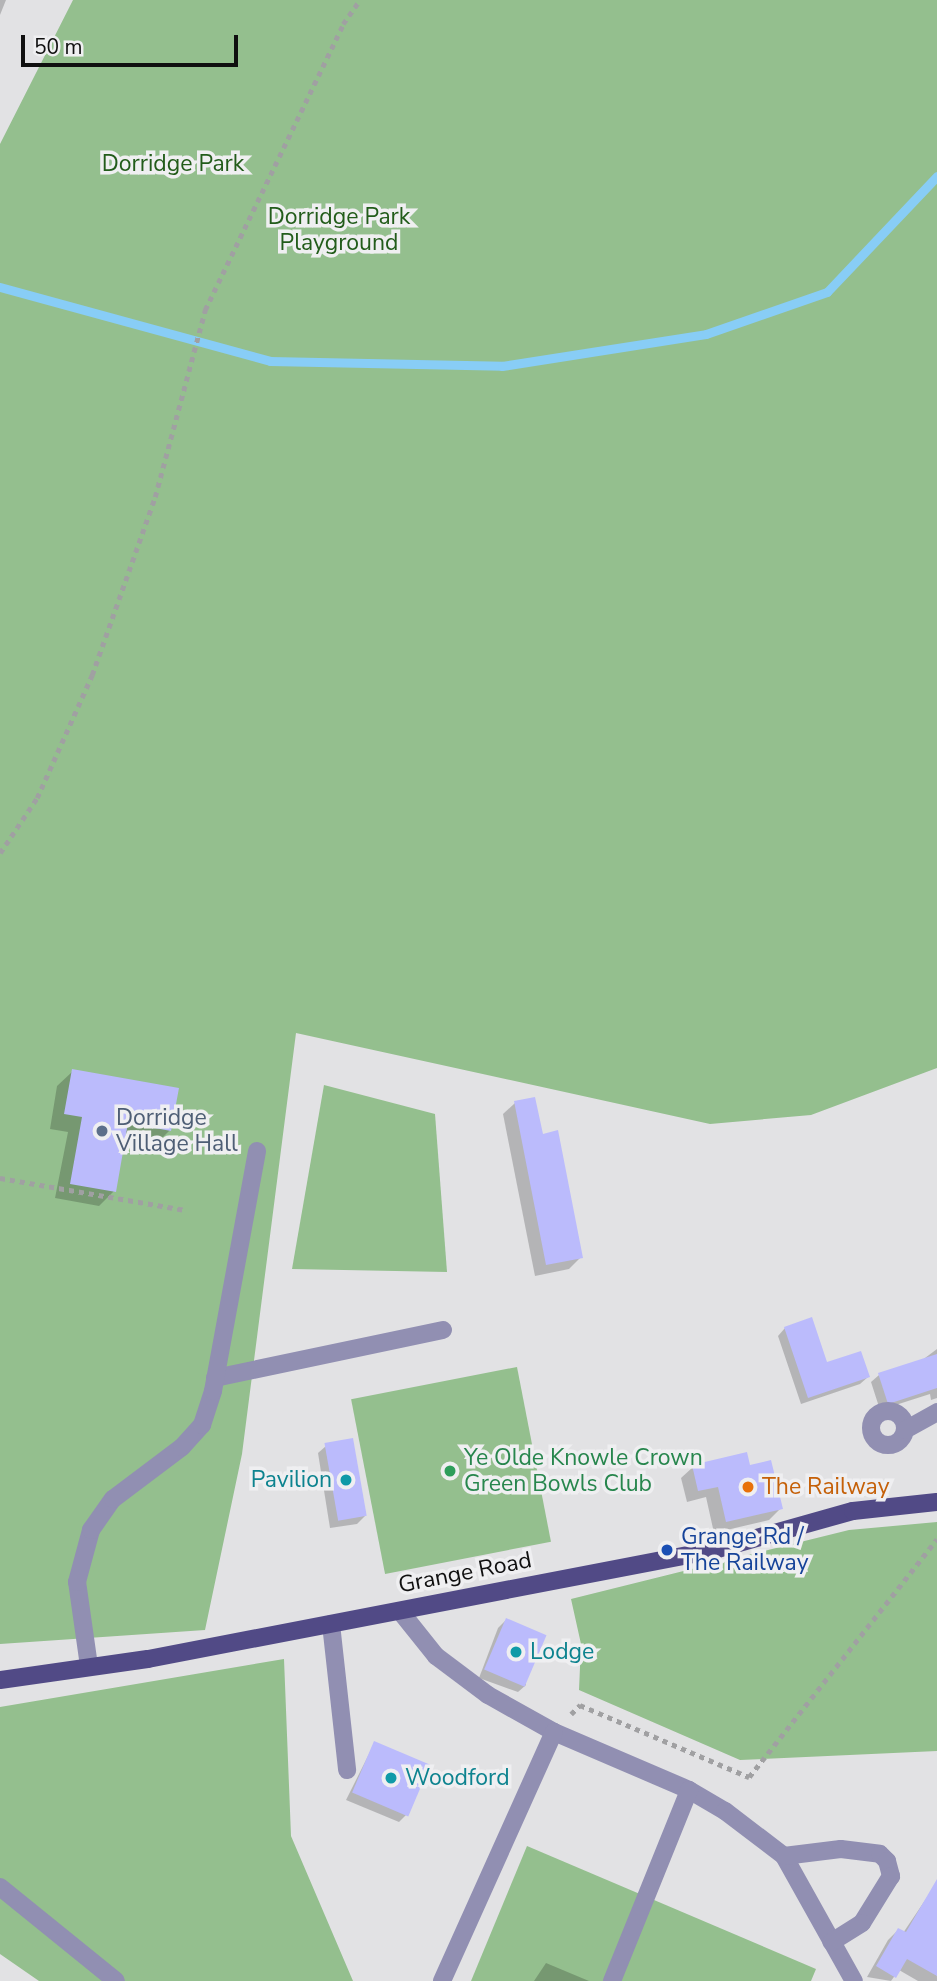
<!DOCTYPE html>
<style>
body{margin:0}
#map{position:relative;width:937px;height:1981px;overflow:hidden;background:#e2e2e4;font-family:"Nunito Sans",sans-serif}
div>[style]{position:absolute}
.green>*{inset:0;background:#94bf8e;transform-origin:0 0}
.shadow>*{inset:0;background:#0003}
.stream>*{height:9px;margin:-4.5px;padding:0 4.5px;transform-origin:4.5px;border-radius:4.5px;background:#88cdf6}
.building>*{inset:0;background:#bbbbfc;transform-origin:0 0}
.path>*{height:4.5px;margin-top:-2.25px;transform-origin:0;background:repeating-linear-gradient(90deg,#a0a0a2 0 5px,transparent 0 10px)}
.minor>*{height:18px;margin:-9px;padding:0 9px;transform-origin:9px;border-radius:9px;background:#918fb2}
.minor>.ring{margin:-9px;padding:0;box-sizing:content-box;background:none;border:18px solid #918fb2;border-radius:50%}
.major>*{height:18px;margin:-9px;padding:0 9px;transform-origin:9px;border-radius:9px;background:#514a86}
.dots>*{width:19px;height:19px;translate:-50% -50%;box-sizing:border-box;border:4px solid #efeff1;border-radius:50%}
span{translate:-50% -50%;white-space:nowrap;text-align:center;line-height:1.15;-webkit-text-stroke:7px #efeff1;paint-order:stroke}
.park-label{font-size:23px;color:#225c1a}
.service-label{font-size:23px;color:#4e5e75}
.left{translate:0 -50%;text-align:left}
.leisure-label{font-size:23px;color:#27864d}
.culture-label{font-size:23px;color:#0d838f}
.right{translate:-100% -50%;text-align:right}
.food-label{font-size:23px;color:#c56008}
.transit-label{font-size:23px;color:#164399}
.street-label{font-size:23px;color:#101010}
.scale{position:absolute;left:21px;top:35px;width:217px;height:32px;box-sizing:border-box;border:4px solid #101010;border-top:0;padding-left:9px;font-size:21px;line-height:24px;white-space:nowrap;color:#101010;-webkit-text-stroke:5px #efeff1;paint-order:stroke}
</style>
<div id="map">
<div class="green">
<i style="clip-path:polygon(73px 0,937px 0,937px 1068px,811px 1115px,710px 1124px,296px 1033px,242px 1454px,205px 1630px,0 1644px,0 144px)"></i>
<i style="clip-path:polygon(324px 1085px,435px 1114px,447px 1272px,292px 1269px)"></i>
<i style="left:517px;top:1367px;width:178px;height:169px;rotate:79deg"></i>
<i style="clip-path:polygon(937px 1522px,937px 1751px,740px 1760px,579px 1690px,581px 1644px,571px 1599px,849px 1530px)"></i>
<i style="clip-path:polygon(284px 1659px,291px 1836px,353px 1981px,39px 1981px,0 1954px,0 1707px)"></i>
<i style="clip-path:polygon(527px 1846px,816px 1969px,811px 1981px,471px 1981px)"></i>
</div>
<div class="shadow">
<i style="clip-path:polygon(0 0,6px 0,0 15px)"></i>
<i style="clip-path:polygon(73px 1071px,170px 1130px,155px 1145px,123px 1140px,114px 1191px,99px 1206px,55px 1198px,68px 1132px,50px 1129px,57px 1086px)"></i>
<i style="clip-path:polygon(515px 1103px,541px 1136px,581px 1257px,569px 1269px,535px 1276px,503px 1114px)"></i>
<i style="clip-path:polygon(785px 1328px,826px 1365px,868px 1377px,860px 1384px,801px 1404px,778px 1336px)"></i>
<i style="clip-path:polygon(937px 1349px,937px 1398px,931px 1400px,930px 1394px,880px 1410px,871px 1382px,879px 1375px,921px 1361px)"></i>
<i style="clip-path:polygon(326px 1446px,365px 1516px,357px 1524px,330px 1528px,318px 1453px)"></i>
<i style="clip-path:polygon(693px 1467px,748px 1467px,781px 1508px,769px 1520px,714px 1533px,706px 1497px,687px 1502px,681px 1478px)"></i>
<i style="clip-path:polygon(506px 1620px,526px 1685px,518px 1692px,479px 1678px,498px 1628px)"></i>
<i style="clip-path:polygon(374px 1744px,407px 1814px,399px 1822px,346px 1800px)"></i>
<i style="clip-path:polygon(936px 1884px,937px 1981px,918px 1981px,899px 1970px,891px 1981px,867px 1977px,888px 1940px,898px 1930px,903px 1933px)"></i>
<i style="clip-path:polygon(546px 1963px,589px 1981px,534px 1981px)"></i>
</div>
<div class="stream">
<i style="left:0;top:287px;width:280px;rotate:15.3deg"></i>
<i style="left:270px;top:361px;width:232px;rotate:1.2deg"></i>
<i style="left:502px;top:366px;width:206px;rotate:-8.9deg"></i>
<i style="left:706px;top:334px;width:128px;rotate:-19.1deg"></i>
<i style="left:827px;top:292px;width:160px;rotate:-46.5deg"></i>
</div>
<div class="building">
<i style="clip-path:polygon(72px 1069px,179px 1088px,171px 1131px,128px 1123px,116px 1192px,70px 1184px,82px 1117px,64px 1114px)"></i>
<i style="clip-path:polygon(535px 1097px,543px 1134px,558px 1130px,583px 1258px,546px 1265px,514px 1101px)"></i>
<i style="clip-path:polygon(812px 1317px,827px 1362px,861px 1351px,870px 1377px,808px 1398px,784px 1327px)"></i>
<i style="clip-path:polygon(937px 1354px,937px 1388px,888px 1404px,878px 1373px)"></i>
<i style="left:353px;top:1438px;width:79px;height:29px;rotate:80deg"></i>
<i style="clip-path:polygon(747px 1452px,750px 1465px,771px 1460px,783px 1509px,726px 1522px,718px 1487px,698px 1491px,692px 1465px)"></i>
<i style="left:506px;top:1618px;width:44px;height:56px;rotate:23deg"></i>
<i style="left:374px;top:1741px;width:61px;height:56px;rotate:23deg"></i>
<i style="clip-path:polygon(937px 1879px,937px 1976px,907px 1959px,896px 1978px,876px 1966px,898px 1928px,906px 1932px)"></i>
</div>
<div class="path">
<i style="left:0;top:853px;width:66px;rotate:-56.1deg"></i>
<i style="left:37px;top:798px;width:135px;rotate:-65.9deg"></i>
<i style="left:92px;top:675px;width:189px;rotate:-70.5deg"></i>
<i style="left:155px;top:497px;width:194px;rotate:-75deg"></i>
<i style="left:205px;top:310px;width:318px;rotate:-64.2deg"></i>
<i style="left:343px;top:24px;width:29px;rotate:-55deg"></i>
<i style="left:0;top:1178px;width:188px;rotate:9.8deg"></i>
<i style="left:571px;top:1714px;width:13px;rotate:-45deg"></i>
<i style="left:580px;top:1705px;width:184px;rotate:23.1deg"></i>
<i style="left:749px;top:1777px;width:303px;rotate:-51.7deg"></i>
</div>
<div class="minor">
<i style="left:215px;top:1378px;width:233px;rotate:-11.9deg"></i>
<i class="ring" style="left:871px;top:1411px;width:16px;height:16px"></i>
<i style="left:905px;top:1430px;width:37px;rotate:-29deg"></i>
<i style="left:400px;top:1611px;width:58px;rotate:51.3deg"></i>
<i style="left:436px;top:1656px;width:65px;rotate:36.9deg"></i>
<i style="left:488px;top:1695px;width:76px;rotate:29.3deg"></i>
<i style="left:554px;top:1732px;width:147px;rotate:23.2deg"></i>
<i style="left:689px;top:1790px;width:42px;rotate:30.3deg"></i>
<i style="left:725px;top:1811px;width:74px;rotate:37.3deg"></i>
<i style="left:784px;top:1856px;width:143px;rotate:60.8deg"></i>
<i style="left:331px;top:1624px;width:147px;rotate:83.7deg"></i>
<i style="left:89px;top:1666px;width:85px;rotate:-98.1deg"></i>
<i style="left:77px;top:1582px;width:54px;rotate:-74.9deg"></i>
<i style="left:91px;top:1530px;width:38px;rotate:-55deg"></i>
<i style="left:113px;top:1499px;width:86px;rotate:-37deg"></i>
<i style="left:182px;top:1447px;width:30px;rotate:-48deg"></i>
<i style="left:202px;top:1425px;width:36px;rotate:-72deg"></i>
<i style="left:213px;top:1391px;width:244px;rotate:-79.6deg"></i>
<i style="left:784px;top:1856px;width:57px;rotate:-7deg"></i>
<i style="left:841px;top:1849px;width:39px;rotate:7deg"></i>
<i style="left:880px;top:1854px;width:10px;rotate:45deg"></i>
<i style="left:887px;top:1861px;width:16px;rotate:75deg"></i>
<i style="left:891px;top:1876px;width:55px;rotate:121.7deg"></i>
<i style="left:862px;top:1923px;width:36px;rotate:148deg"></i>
<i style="left:0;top:1887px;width:149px;rotate:39deg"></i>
<i style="left:442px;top:1981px;width:273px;rotate:-65.8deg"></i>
<i style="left:612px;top:1981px;width:206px;rotate:-68deg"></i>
</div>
<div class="major">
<i style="left:0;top:1680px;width:149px;rotate:-8.1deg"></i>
<i style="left:148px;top:1659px;width:576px;rotate:-10.9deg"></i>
<i style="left:714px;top:1550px;width:144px;rotate:-15.7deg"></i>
<i style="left:853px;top:1511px;width:84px;rotate:-6.1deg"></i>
</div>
<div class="dots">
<i style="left:102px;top:1131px;background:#5c6f8a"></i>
<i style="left:450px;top:1471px;background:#2e9e5b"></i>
<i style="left:346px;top:1480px;background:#0f9aa8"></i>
<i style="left:748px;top:1487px;background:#e8710a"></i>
<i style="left:667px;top:1550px;background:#1a4fb4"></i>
<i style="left:516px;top:1652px;background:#0f9aa8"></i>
<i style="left:391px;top:1778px;background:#0f9aa8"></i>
</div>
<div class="park-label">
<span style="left:173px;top:164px">Dorridge Park</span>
<span style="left:339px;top:230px">Dorridge Park<br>Playground</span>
</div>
<div class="service-label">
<span class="left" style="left:116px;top:1131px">Dorridge<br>Village Hall</span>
</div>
<div class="leisure-label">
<span class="left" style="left:464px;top:1471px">Ye Olde Knowle Crown<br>Green Bowls Club</span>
</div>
<div class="culture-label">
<span class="right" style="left:332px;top:1480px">Pavilion</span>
<span class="left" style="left:530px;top:1652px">Lodge</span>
<span class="left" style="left:405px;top:1778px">Woodford</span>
</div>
<div class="food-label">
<span class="left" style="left:762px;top:1487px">The Railway</span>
</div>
<div class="transit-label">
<span class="left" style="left:681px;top:1550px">Grange Rd /<br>The Railway</span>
</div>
<div class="street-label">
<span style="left:465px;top:1573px;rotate:-11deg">Grange Road</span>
</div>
<div class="scale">50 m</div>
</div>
